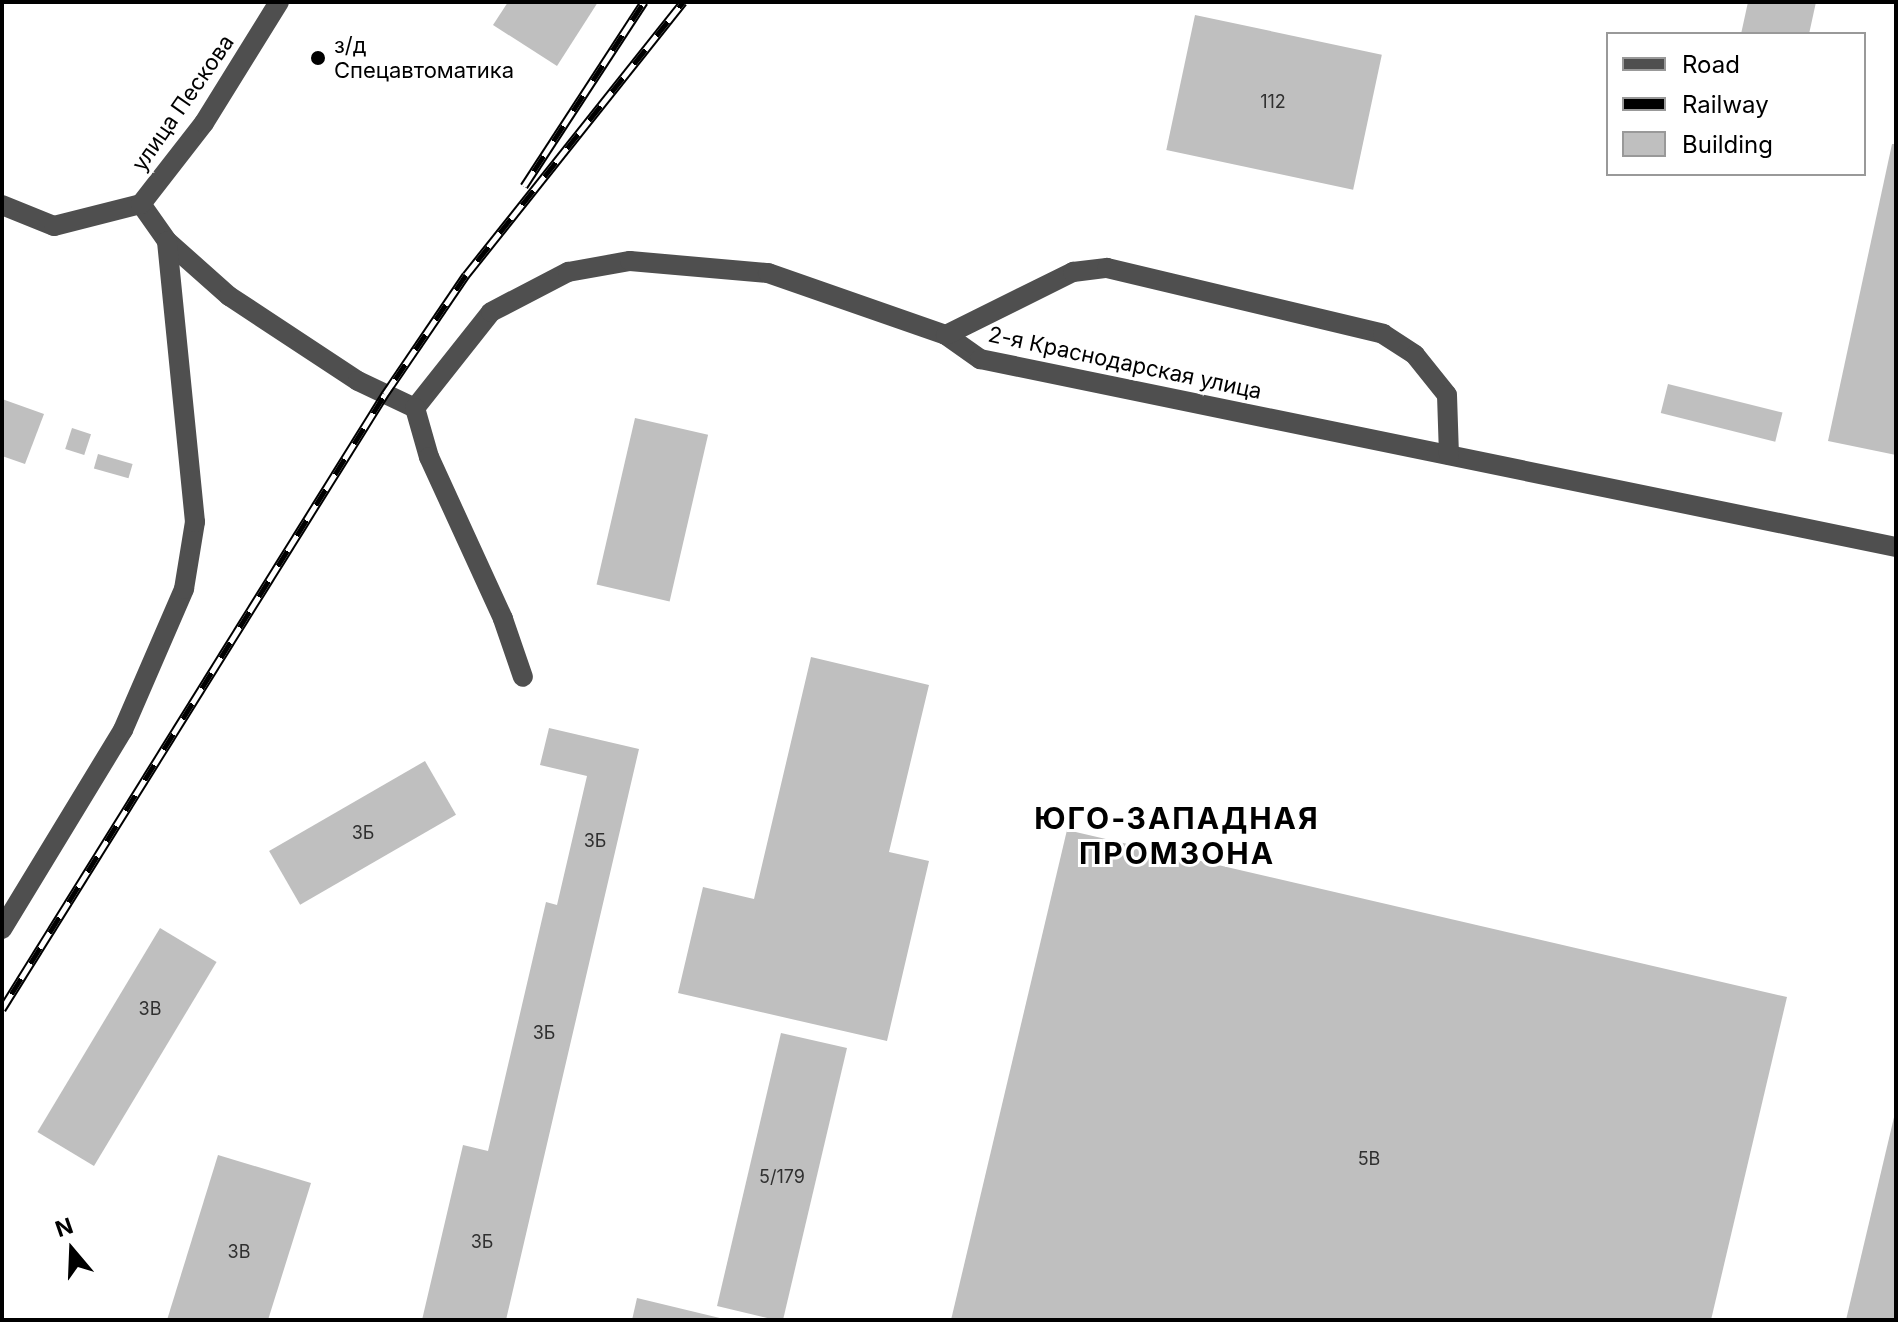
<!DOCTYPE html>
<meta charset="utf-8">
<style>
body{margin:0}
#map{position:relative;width:1898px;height:1322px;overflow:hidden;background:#fff;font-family:Inter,sans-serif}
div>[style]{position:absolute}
.building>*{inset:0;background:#bfbfbf;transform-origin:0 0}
.minor>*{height:20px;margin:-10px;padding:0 10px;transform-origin:10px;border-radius:10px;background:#4f4f4f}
.rail>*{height:9px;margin-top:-4.5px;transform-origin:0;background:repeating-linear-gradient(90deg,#fff 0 18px,#000 0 36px);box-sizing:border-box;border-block:2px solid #000}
.dots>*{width:22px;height:22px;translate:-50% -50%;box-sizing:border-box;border:4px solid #fff;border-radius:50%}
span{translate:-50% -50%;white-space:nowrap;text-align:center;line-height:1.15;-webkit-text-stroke:6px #fff;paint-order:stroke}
.number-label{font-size:18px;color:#303030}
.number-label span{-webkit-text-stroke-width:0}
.poi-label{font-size:22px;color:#000}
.left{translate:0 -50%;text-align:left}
.street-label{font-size:22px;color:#000}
.district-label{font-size:30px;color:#000;font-weight:700;letter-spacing:2px}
.frame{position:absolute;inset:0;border:4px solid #000;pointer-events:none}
.legend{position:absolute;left:1606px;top:32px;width:260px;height:144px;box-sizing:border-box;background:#fff;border:2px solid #999;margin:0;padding:10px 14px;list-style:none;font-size:24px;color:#000}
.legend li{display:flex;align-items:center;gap:16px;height:40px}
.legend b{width:40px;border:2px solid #999}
.north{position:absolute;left:32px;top:1210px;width:80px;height:80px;-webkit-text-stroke:6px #fff;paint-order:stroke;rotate:341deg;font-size:22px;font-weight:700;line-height:32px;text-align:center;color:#000}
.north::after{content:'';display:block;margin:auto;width:28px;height:36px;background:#000;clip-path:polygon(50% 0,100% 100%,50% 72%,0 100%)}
</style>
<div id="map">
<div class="building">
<i style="clip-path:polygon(508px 2px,598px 2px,557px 66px,493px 25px)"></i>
<i style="clip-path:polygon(1748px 2px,1816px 2px,1809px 34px,1741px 34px)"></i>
<i style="left:1195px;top:15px;width:191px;height:138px;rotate:12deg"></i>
<i style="clip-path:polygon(1892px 144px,1896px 144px,1896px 455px,1828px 441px)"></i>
<i style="left:1668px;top:384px;width:118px;height:30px;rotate:14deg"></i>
<i style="clip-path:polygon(2px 399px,44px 414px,25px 464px,2px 456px)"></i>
<i style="left:635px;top:418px;width:75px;height:171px;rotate:13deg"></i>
<i style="left:72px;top:428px;width:20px;height:22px;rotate:18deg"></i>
<i style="left:98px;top:454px;width:36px;height:15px;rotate:16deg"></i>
<i style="clip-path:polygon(811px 657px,929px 685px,889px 852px,929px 861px,887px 1041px,678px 993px,703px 887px,754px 899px)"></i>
<i style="clip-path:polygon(549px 728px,639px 749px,506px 1320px,422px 1320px,463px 1145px,488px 1151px,546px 902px,557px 905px,587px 776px,540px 765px)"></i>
<i style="left:425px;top:761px;width:62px;height:180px;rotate:60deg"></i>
<i style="clip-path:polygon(1067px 830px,1787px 997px,1711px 1320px,951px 1320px)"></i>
<i style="left:160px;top:928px;width:66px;height:238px;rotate:31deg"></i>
<i style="clip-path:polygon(781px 1033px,847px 1048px,783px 1320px,776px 1320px,717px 1306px)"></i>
<i style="clip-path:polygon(1895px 1113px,1896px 1320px,1846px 1320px)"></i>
<i style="clip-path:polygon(218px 1155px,311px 1183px,268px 1320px,167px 1320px)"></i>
<i style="clip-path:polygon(637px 1298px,724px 1319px,724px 1320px,632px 1320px)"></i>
</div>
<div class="minor">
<i style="left:141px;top:204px;width:45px;rotate:54.9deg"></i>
<i style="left:167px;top:241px;width:83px;rotate:41.6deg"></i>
<i style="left:229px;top:296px;width:154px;rotate:33.4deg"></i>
<i style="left:358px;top:381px;width:63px;rotate:25.3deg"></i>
<i style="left:415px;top:408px;width:122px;rotate:-51.6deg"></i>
<i style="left:491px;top:312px;width:87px;rotate:-27.5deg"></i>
<i style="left:568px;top:272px;width:63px;rotate:-10.1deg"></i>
<i style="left:630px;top:261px;width:139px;rotate:5deg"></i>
<i style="left:768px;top:273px;width:188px;rotate:19.2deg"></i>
<i style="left:946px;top:335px;width:42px;rotate:35.2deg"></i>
<i style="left:980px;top:359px;width:935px;rotate:11.6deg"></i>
<i style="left:2px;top:205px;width:56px;rotate:22deg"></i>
<i style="left:54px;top:226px;width:90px;rotate:-14.2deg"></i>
<i style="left:141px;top:204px;width:103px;rotate:-52.1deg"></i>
<i style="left:204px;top:123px;width:142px;rotate:-58.2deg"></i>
<i style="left:946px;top:335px;width:142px;rotate:-26.4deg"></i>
<i style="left:1073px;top:272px;width:34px;rotate:-7deg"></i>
<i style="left:1107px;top:268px;width:284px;rotate:13.4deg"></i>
<i style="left:1383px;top:334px;width:38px;rotate:33deg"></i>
<i style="left:1415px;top:355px;width:51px;rotate:51.3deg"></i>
<i style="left:1447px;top:395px;width:60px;rotate:88.1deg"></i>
<i style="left:415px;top:408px;width:51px;rotate:74.1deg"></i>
<i style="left:429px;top:457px;width:178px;rotate:65.4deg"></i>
<i style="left:503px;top:619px;width:61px;rotate:71deg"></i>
<i style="left:2px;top:929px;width:233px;rotate:-58.7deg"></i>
<i style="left:123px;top:730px;width:154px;rotate:-66.6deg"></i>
<i style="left:184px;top:589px;width:68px;rotate:-80.7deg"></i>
<i style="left:195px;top:522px;width:282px;rotate:-95.7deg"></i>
</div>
<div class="rail">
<i style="left:524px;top:186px;width:220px;rotate:-56.9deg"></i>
<i style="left:2px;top:1009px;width:725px;rotate:-58.09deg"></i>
<i style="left:385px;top:394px;width:144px;rotate:-55.8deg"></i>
<i style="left:466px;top:275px;width:349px;rotate:-51.5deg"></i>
</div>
<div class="dots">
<i style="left:318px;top:58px;background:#000"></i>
</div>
<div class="number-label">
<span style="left:1273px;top:102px">112</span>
<span style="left:363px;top:833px">3Б</span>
<span style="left:595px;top:841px">3Б</span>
<span style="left:150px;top:1009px">3В</span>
<span style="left:544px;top:1033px">3Б</span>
<span style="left:1369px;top:1159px">5В</span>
<span style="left:782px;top:1177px">5/179</span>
<span style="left:482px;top:1242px">3Б</span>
<span style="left:239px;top:1252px">3В</span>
</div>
<div class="poi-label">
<span class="left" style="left:334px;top:58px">з/д<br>Спецавтоматика</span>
</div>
<div class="street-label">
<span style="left:183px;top:103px;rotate:-55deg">улица Пескова</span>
<span style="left:1125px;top:363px;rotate:12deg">2-я Краснодарская улица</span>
</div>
<div class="district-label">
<span style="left:1177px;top:835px">ЮГО-ЗАПАДНАЯ<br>ПРОМЗОНА</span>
</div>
<div class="frame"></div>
<ul class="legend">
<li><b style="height:10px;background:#4f4f4f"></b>Road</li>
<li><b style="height:10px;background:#000"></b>Railway</li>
<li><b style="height:22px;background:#bfbfbf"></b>Building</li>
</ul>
<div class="north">N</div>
</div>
